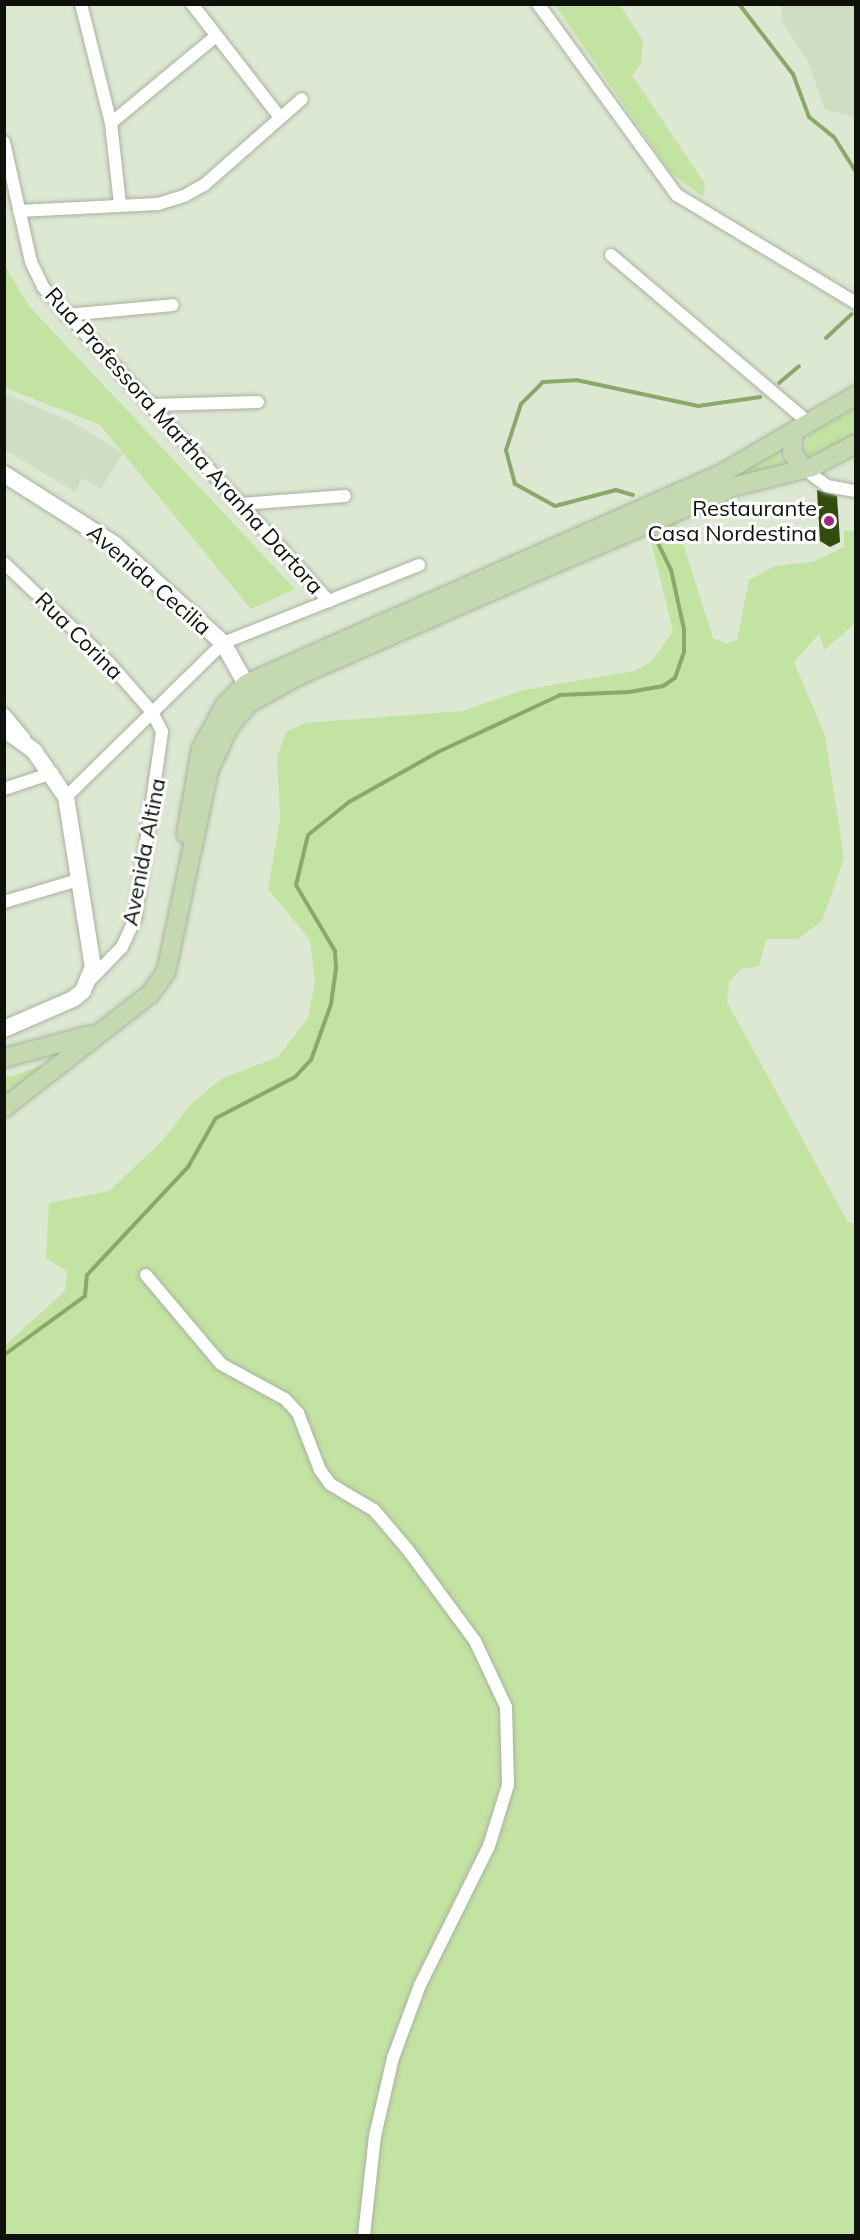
<!DOCTYPE html>
<style>
body{margin:0}
#map{position:relative;width:860px;height:2240px;overflow:hidden;background:#dde8d3;font-family:Mulish,sans-serif}
div>[style]{position:absolute}
.built>*{inset:0;background:#cfdec2}
.green>*{inset:0;background:#c3e3a3}
.stream>*{height:4px;margin:-2px;padding:0 2px;transform-origin:2px;border-radius:2px;background:#8aa86a}
.building>*{inset:0;background:#324c0b}
.roads{filter:drop-shadow(0 0 2px #a8b29e) drop-shadow(0 0 2px #a8b29e)}
.street>*{height:12px;margin:-6px;padding:0 6px;transform-origin:6px;border-radius:6px;background:#fff}
.secondary>*{height:16px;margin:-8px;padding:0 8px;transform-origin:8px;border-radius:8px;background:#fff}
.primary>*{height:18px;margin:-9px;padding:0 9px;transform-origin:9px;border-radius:9px;background:#c5d9b0}
.dots>*{width:16px;height:16px;translate:-50% -50%;box-sizing:border-box;border:3px solid #fff;border-radius:50%}
span{translate:-50% -50%;white-space:nowrap;text-align:center;line-height:1.15;-webkit-text-stroke:6px #fff;paint-order:stroke}
.street-label{font-size:22px;color:#0e120b}
.poi-label{font-size:22px;color:#0e120b}
.right{translate:-100% -50%;text-align:right}
.frame{position:absolute;inset:0;border:6px solid #0e120b;pointer-events:none}
</style>
<div id="map">
<div class="built">
<i style="clip-path:polygon(782px 5px,855px 5px,855px 117px,825px 110px,808px 62px,781px 20px)"></i>
<i style="clip-path:polygon(5px 394px,71px 421px,123px 453px,101px 489px,83px 478px,75px 492px,5px 450px)"></i>
</div>
<div class="green">
<i style="clip-path:polygon(555px 5px,620px 5px,643px 41px,641px 64px,632px 75px,705px 184px,703px 197px,670px 172px)"></i>
<i style="clip-path:polygon(4px 264px,29px 306px,295px 589px,251px 609px,99px 424px,5px 388px)"></i>
<i style="clip-path:polygon(855px 408px,855px 434px,830px 452px,808px 456px,803px 450px,809px 434px)"></i>
<i style="clip-path:polygon(778px 452px,783px 465px,724px 479px)"></i>
<i style="clip-path:polygon(676px 521px,713px 638px,727px 644px,737px 640px,749px 580px,775px 566px,813px 562px,844px 547px,844px 531px,855px 531px,855px 623px,825px 650px,819px 634px,794px 662px,825px 735px,844px 858px,822px 921px,798px 939px,766px 939px,759px 966px,741px 969px,729px 982px,727px 1002px,848px 1222px,855px 1224px,855px 2235px,5px 2235px,4px 1346px,65px 1291px,67px 1271px,46px 1258px,49px 1203px,109px 1191px,161px 1142px,193px 1102px,223px 1078px,278px 1057px,308px 1018px,315px 982px,310px 940px,268px 889px,280px 819px,277px 757px,286px 732px,305px 723px,462px 711px,524px 690px,634px 671px,652px 661px,673px 631px,649px 534px)"></i>
<i style="clip-path:polygon(42px 1066px,5px 1097px,5px 1078px)"></i>
</div>
<div class="stream">
<i style="left:739px;top:4px;width:88px;rotate:52.4deg"></i>
<i style="left:793px;top:74px;width:46px;rotate:69.6deg"></i>
<i style="left:809px;top:117px;width:32px;rotate:39deg"></i>
<i style="left:834px;top:137px;width:41px;rotate:57.8deg"></i>
<i style="left:826px;top:338px;width:35px;rotate:-43deg"></i>
<i style="left:779px;top:383px;width:26px;rotate:-40deg"></i>
<i style="left:633px;top:495px;width:18px;rotate:-164deg"></i>
<i style="left:616px;top:490px;width:63px;rotate:165.3deg"></i>
<i style="left:555px;top:506px;width:46px;rotate:-151.2deg"></i>
<i style="left:515px;top:484px;width:35px;rotate:-105deg"></i>
<i style="left:506px;top:450px;width:48px;rotate:-71.9deg"></i>
<i style="left:521px;top:404px;width:31px;rotate:-45deg"></i>
<i style="left:543px;top:382px;width:33px;rotate:-3deg"></i>
<i style="left:576px;top:380px;width:125px;rotate:12deg"></i>
<i style="left:698px;top:406px;width:63px;rotate:-8.3deg"></i>
<i style="left:4px;top:1355px;width:100px;rotate:-36.1deg"></i>
<i style="left:85px;top:1296px;width:21px;rotate:-85deg"></i>
<i style="left:87px;top:1275px;width:148px;rotate:-46.9deg"></i>
<i style="left:188px;top:1167px;width:56px;rotate:-60.3deg"></i>
<i style="left:216px;top:1118px;width:89px;rotate:-27.4deg"></i>
<i style="left:295px;top:1077px;width:23px;rotate:-47deg"></i>
<i style="left:311px;top:1060px;width:59px;rotate:-70.3deg"></i>
<i style="left:331px;top:1004px;width:37px;rotate:-82deg"></i>
<i style="left:336px;top:967px;width:16px;rotate:-94deg"></i>
<i style="left:335px;top:951px;width:77px;rotate:-120.6deg"></i>
<i style="left:296px;top:885px;width:51px;rotate:-76.5deg"></i>
<i style="left:308px;top:835px;width:53px;rotate:-38.8deg"></i>
<i style="left:349px;top:802px;width:102px;rotate:-29.3deg"></i>
<i style="left:438px;top:752px;width:135px;rotate:-25deg"></i>
<i style="left:560px;top:695px;width:69px;rotate:-2.5deg"></i>
<i style="left:629px;top:692px;width:35px;rotate:-10deg"></i>
<i style="left:663px;top:686px;width:14px;rotate:-34deg"></i>
<i style="left:675px;top:678px;width:28px;rotate:-71deg"></i>
<i style="left:684px;top:652px;width:23px;rotate:-90deg"></i>
<i style="left:684px;top:629px;width:60px;rotate:-102.4deg"></i>
<i style="left:671px;top:570px;width:37px;rotate:-116deg"></i>
</div>
<div class="building">
<i style="clip-path:polygon(817px 490px,837px 496px,840px 542px,830px 547px,820px 541px)"></i>
</div>
<div class="roads">
<div class="street">
<i style="left:81px;top:4px;width:123px;rotate:75.9deg"></i>
<i style="left:111px;top:123px;width:82px;rotate:83.7deg"></i>
<i style="left:192px;top:4px;width:140px;rotate:52.2deg"></i>
<i style="left:538px;top:4px;width:236px;rotate:54deg"></i>
<i style="left:677px;top:195px;width:209px;rotate:31.1deg"></i>
<i style="left:111px;top:123px;width:135px;rotate:-39.6deg"></i>
<i style="left:4px;top:142px;width:123px;rotate:77.3deg"></i>
<i style="left:31px;top:262px;width:28px;rotate:64deg"></i>
<i style="left:43px;top:287px;width:425px;rotate:47.7deg"></i>
<i style="left:19px;top:211px;width:139px;rotate:-2.9deg"></i>
<i style="left:158px;top:204px;width:27px;rotate:-17deg"></i>
<i style="left:184px;top:196px;width:23px;rotate:-29deg"></i>
<i style="left:204px;top:185px;width:130px;rotate:-41.3deg"></i>
<i style="left:611px;top:255px;width:260px;rotate:40.3deg"></i>
<i style="left:66px;top:315px;width:107px;rotate:-5.3deg"></i>
<i style="left:151px;top:405px;width:107px;rotate:-1.6deg"></i>
<i style="left:804px;top:469px;width:29px;rotate:36deg"></i>
<i style="left:827px;top:486px;width:29px;rotate:10deg"></i>
<i style="left:241px;top:504px;width:104px;rotate:-4.4deg"></i>
<i style="left:4px;top:563px;width:146px;rotate:43.6deg"></i>
<i style="left:110px;top:664px;width:64px;rotate:48.8deg"></i>
<i style="left:152px;top:712px;width:22px;rotate:63deg"></i>
<i style="left:162px;top:732px;width:189px;rotate:98.2deg"></i>
<i style="left:135px;top:919px;width:31px;rotate:115deg"></i>
<i style="left:122px;top:947px;width:46px;rotate:134.1deg"></i>
<i style="left:4px;top:714px;width:31px;rotate:50deg"></i>
<i style="left:4px;top:789px;width:51px;rotate:-18.4deg"></i>
<i style="left:66px;top:797px;width:220px;rotate:-44.4deg"></i>
<i style="left:223px;top:643px;width:211px;rotate:-21.7deg"></i>
<i style="left:4px;top:902px;width:80px;rotate:-16.6deg"></i>
<i style="left:146px;top:1275px;width:116px;rotate:49.9deg"></i>
<i style="left:221px;top:1364px;width:73px;rotate:28.7deg"></i>
<i style="left:285px;top:1399px;width:19px;rotate:47deg"></i>
<i style="left:298px;top:1413px;width:61px;rotate:68.9deg"></i>
<i style="left:320px;top:1470px;width:17px;rotate:54deg"></i>
<i style="left:330px;top:1484px;width:51px;rotate:30.6deg"></i>
<i style="left:374px;top:1510px;width:52px;rotate:49.6deg"></i>
<i style="left:408px;top:1550px;width:113px;rotate:53.6deg"></i>
<i style="left:475px;top:1641px;width:73px;rotate:64.8deg"></i>
<i style="left:506px;top:1707px;width:78px;rotate:88.5deg"></i>
<i style="left:508px;top:1785px;width:64px;rotate:107.3deg"></i>
<i style="left:489px;top:1846px;width:155px;rotate:116.4deg"></i>
<i style="left:420px;top:1985px;width:78px;rotate:110.3deg"></i>
<i style="left:393px;top:2058px;width:80px;rotate:103deg"></i>
<i style="left:375px;top:2136px;width:101px;rotate:96.3deg"></i>
</div>
<div class="secondary">
<i style="left:4px;top:474px;width:130px;rotate:32.5deg"></i>
<i style="left:114px;top:544px;width:147px;rotate:42.2deg"></i>
<i style="left:223px;top:643px;width:47px;rotate:60.7deg"></i>
<i style="left:4px;top:729px;width:37px;rotate:36deg"></i>
<i style="left:34px;top:751px;width:56px;rotate:55.2deg"></i>
<i style="left:66px;top:797px;width:172px;rotate:81deg"></i>
<i style="left:93px;top:967px;width:26px;rotate:113deg"></i>
<i style="left:83px;top:991px;width:13px;rotate:141deg"></i>
<i style="left:73px;top:999px;width:75px;rotate:156.5deg"></i>
</div>
<div class="primary">
<i style="left:794px;top:433px;width:20px;rotate:96deg"></i>
<i style="left:792px;top:453px;width:20px;rotate:53deg"></i>
<i style="left:186px;top:834px;width:86px;rotate:-80deg"></i>
<i style="left:201px;top:749px;width:50px;rotate:-61.4deg"></i>
<i style="left:225px;top:705px;width:30px;rotate:-45deg"></i>
<i style="left:246px;top:684px;width:519px;rotate:-23.85deg"></i>
<i style="left:721px;top:474px;width:156px;rotate:-30.3deg"></i>
<i style="left:4px;top:1058px;width:88px;rotate:-15.1deg"></i>
<i style="left:4px;top:1108px;width:185px;rotate:-38deg"></i>
<i style="left:150px;top:994px;width:27px;rotate:-54deg"></i>
<i style="left:166px;top:972px;width:207px;rotate:-78deg"></i>
<i style="left:209px;top:770px;width:47px;rotate:-65.1deg"></i>
<i style="left:229px;top:727px;width:30px;rotate:-50deg"></i>
<i style="left:248px;top:704px;width:55px;rotate:-29.4deg"></i>
<i style="left:296px;top:677px;width:251px;rotate:-23.7deg"></i>
<i style="left:526px;top:576px;width:228px;rotate:-23.2deg"></i>
<i style="left:736px;top:486px;width:78px;rotate:-14deg"></i>
<i style="left:812px;top:467px;width:50px;rotate:-27.6deg"></i>
</div>
</div>
<div class="dots">
<i style="left:829px;top:521px;background:#9f2982"></i>
</div>
<div class="street-label">
<span style="left:184px;top:441px;rotate:48deg">Rua Professora Martha Aranha Dartora</span>
<span style="left:149px;top:580px;rotate:41deg">Avenida Cecilia</span>
<span style="left:79px;top:636px;rotate:45deg">Rua Corina</span>
<span style="left:144px;top:852px;rotate:-79deg">Avenida Altina</span>
</div>
<div class="poi-label">
<span class="right" style="left:817px;top:521px">Restaurante<br>Casa Nordestina</span>
</div>
<div class="frame"></div>
</div>
